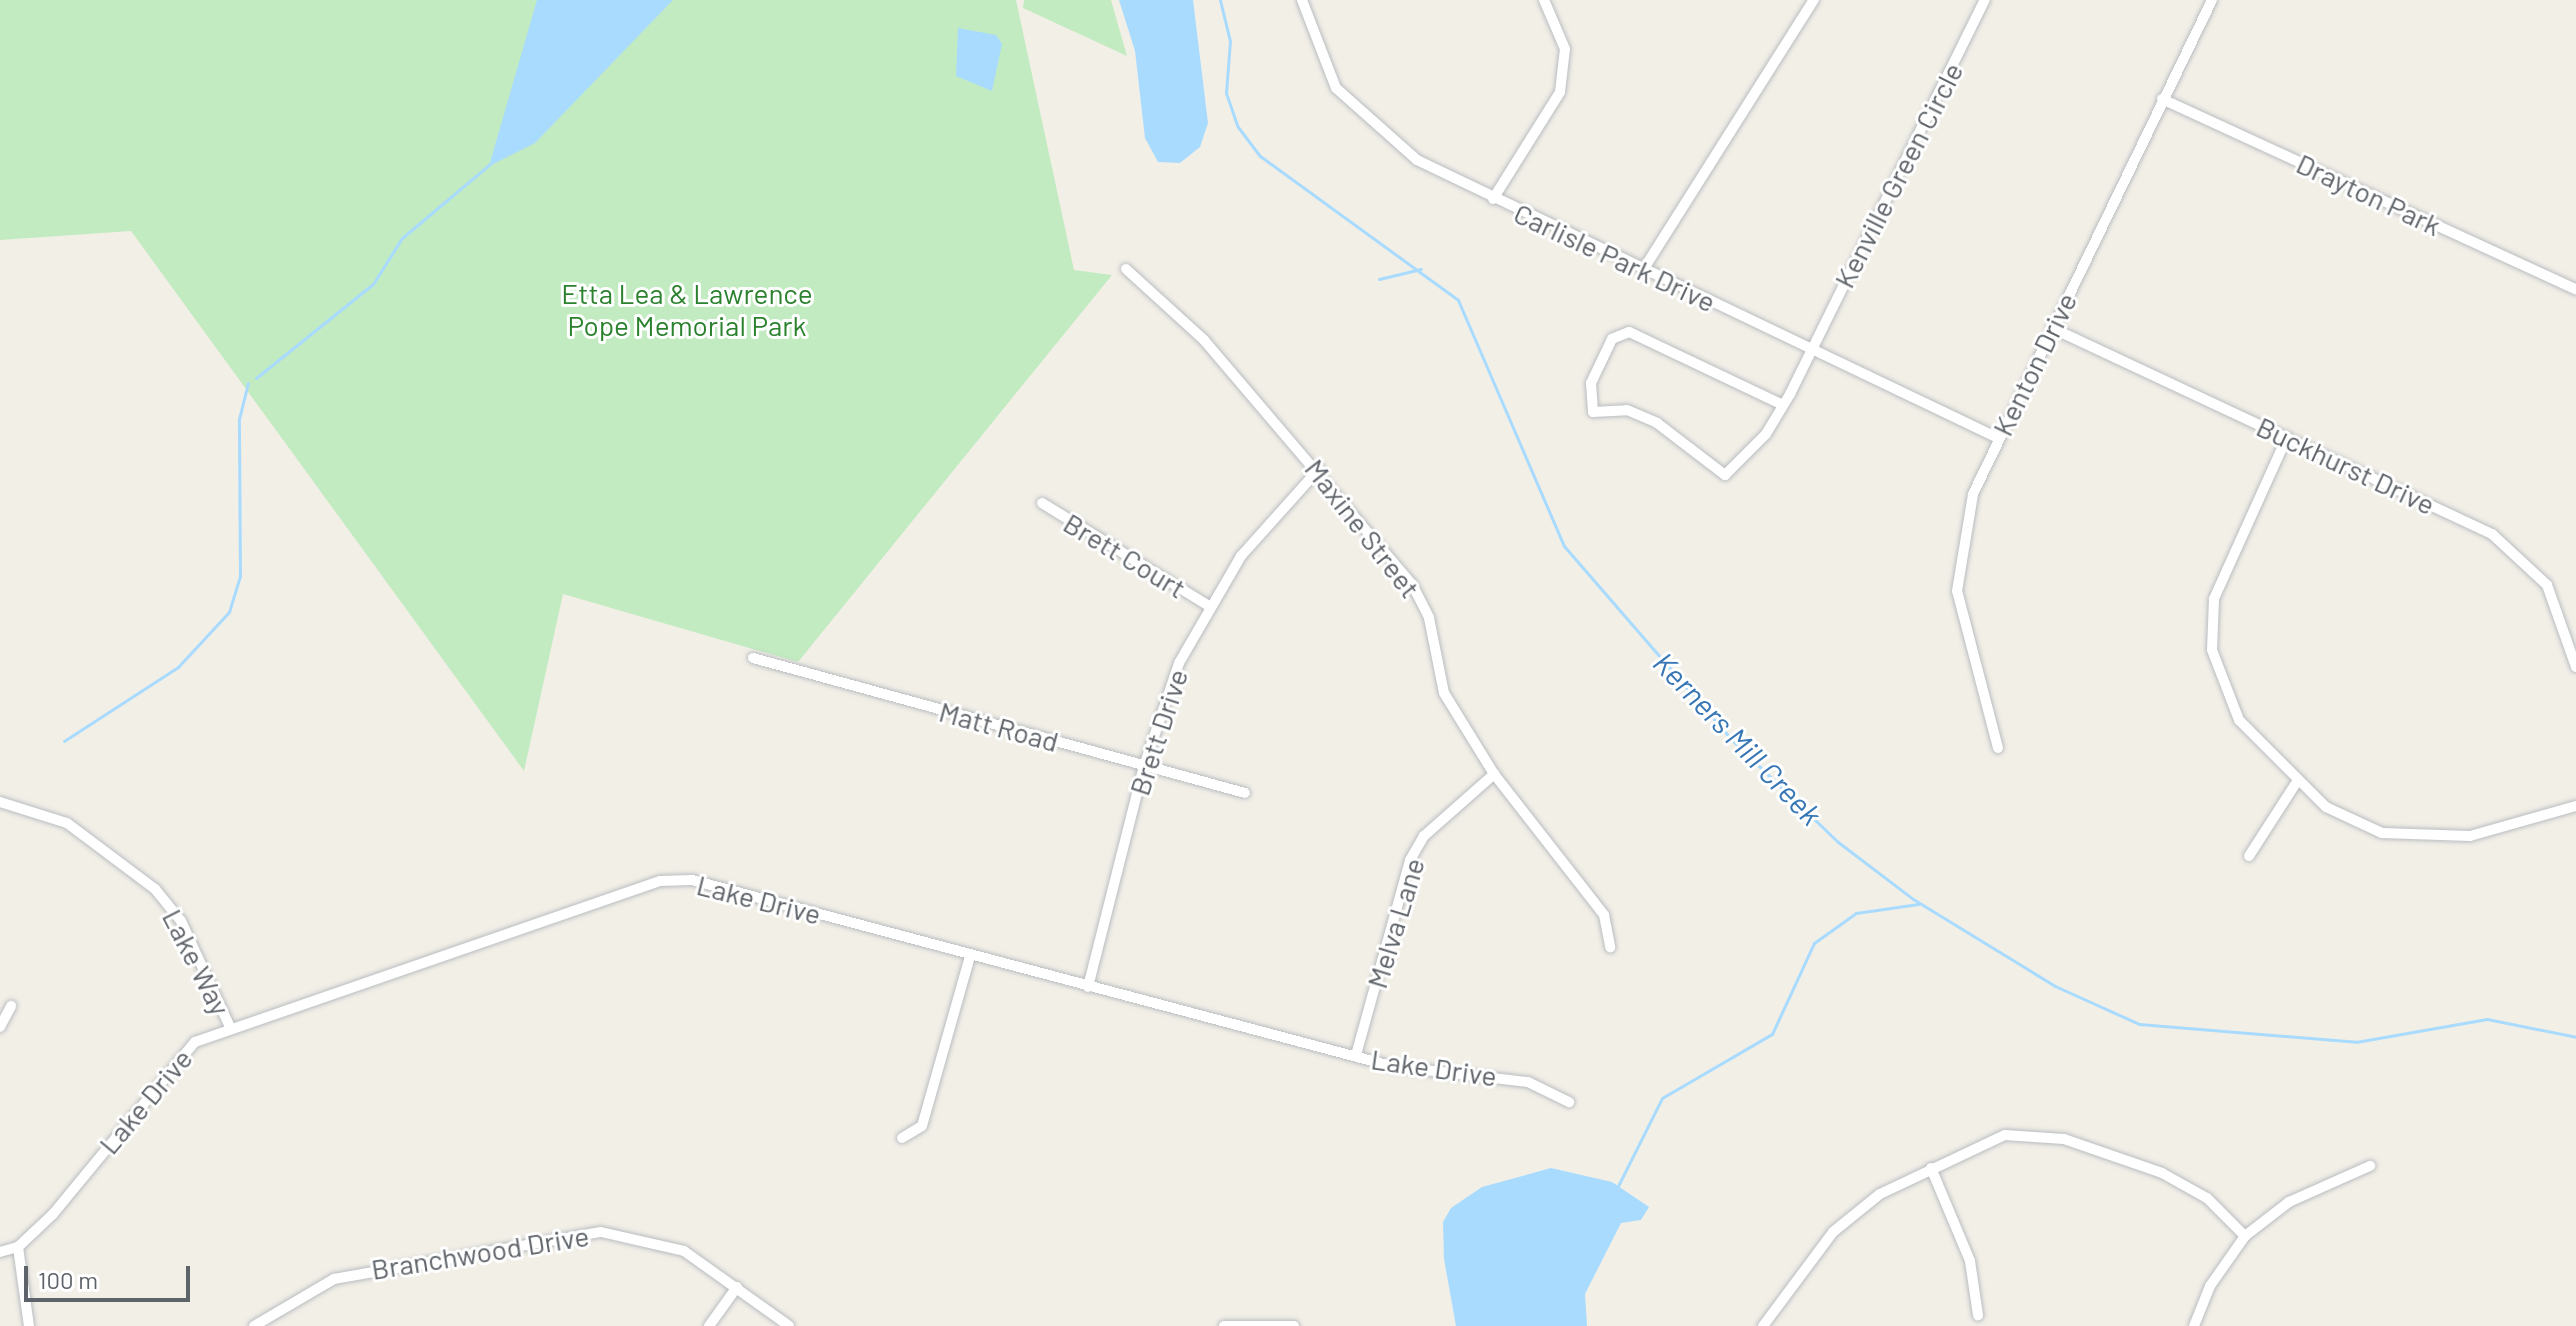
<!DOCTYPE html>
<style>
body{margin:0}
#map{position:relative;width:2576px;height:1326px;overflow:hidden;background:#f2efe7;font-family:Barlow,sans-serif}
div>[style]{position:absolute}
.green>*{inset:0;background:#c2ebc1}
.water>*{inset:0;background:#a9dbff}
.stream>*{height:3px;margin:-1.5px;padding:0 1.5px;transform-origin:1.5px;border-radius:1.5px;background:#a9dbff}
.roads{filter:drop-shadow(0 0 2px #b9bdc1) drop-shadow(0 0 2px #b9bdc1)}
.street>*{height:10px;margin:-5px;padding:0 5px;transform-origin:5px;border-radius:5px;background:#fff}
span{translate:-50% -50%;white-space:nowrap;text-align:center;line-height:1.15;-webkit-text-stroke:6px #fff;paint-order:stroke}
.street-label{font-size:28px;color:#5e6369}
.park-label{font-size:28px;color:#2b822e}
.water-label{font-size:30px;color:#3776b4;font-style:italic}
.scale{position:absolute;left:24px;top:1266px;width:166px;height:36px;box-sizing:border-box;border:4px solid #5e6369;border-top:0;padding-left:10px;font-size:24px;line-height:28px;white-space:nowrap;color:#5e6369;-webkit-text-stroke:6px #fff;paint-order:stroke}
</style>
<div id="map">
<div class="green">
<i style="clip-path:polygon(0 0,1016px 0,1074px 270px,1112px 275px,798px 662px,563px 594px,524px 771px,131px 231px,0 240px)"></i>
<i style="clip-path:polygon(1024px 0,1111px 0,1127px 56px,1023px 8px)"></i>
</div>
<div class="water">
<i style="clip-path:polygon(537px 0,673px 0,535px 143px,489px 166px)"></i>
<i style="clip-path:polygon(1119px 0,1193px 0,1208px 123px,1200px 147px,1180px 163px,1158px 162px,1145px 138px,1135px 51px)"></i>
<i style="clip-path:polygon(958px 28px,996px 35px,1002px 44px,992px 91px,956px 76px)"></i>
<i style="clip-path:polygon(1551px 1168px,1612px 1182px,1649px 1207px,1641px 1220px,1621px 1223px,1585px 1294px,1587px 1326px,1456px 1326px,1444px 1259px,1443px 1222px,1451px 1208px,1482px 1187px)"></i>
</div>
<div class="stream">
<i style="left:1220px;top:0;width:42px;rotate:76.3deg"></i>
<i style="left:1230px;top:41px;width:52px;rotate:94.4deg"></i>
<i style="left:1226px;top:93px;width:36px;rotate:71deg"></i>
<i style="left:1238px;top:127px;width:36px;rotate:53deg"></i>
<i style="left:1260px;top:156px;width:245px;rotate:36deg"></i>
<i style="left:1458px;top:300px;width:268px;rotate:66.7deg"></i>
<i style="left:1564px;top:546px;width:258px;rotate:49.1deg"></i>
<i style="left:1733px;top:741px;width:146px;rotate:43.9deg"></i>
<i style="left:1838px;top:842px;width:94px;rotate:37.2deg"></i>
<i style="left:1913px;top:899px;width:167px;rotate:31.5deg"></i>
<i style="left:2055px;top:986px;width:92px;rotate:24.3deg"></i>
<i style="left:2139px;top:1024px;width:218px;rotate:4.7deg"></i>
<i style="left:2356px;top:1042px;width:133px;rotate:-10deg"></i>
<i style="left:2487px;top:1019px;width:91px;rotate:11.4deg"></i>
<i style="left:1379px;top:279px;width:43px;rotate:-13.4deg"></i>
<i style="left:256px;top:378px;width:150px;rotate:-38.8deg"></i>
<i style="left:373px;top:284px;width:54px;rotate:-57.8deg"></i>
<i style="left:402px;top:238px;width:116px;rotate:-40.1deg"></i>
<i style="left:64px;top:741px;width:136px;rotate:-33deg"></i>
<i style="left:178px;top:667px;width:75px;rotate:-47.2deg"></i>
<i style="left:229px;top:612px;width:38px;rotate:-73deg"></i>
<i style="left:240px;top:576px;width:157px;rotate:-90.4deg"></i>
<i style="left:239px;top:419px;width:37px;rotate:-76deg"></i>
<i style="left:1618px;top:1186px;width:98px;rotate:-63.4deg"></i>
<i style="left:1662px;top:1098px;width:127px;rotate:-30.2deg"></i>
<i style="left:1772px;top:1034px;width:100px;rotate:-65.2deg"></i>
<i style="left:1814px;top:943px;width:52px;rotate:-35.5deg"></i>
<i style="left:1856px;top:913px;width:63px;rotate:-8.3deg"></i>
</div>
<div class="roads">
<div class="street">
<i style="left:1302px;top:0;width:94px;rotate:68.9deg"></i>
<i style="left:1336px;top:88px;width:108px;rotate:41.6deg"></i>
<i style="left:1417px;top:160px;width:644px;rotate:25.57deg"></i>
<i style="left:2162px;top:99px;width:456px;rotate:24.7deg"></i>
<i style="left:1493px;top:199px;width:126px;rotate:-57.9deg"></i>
<i style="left:1560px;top:92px;width:43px;rotate:-83.4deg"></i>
<i style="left:1565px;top:49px;width:53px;rotate:-113.2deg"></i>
<i style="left:1126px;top:269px;width:105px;rotate:42.3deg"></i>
<i style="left:1204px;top:340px;width:321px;rotate:49.6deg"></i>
<i style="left:1412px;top:584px;width:38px;rotate:63deg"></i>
<i style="left:1429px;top:618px;width:76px;rotate:78.7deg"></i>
<i style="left:1444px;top:693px;width:95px;rotate:58.3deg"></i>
<i style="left:1494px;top:774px;width:179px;rotate:52deg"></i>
<i style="left:1604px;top:915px;width:33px;rotate:79deg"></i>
<i style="left:1643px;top:270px;width:320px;rotate:-57.7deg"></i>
<i style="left:2052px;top:328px;width:486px;rotate:25.1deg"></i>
<i style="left:2492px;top:534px;width:75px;rotate:42.8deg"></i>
<i style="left:2547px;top:585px;width:87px;rotate:70.5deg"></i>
<i style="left:1783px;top:405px;width:170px;rotate:-154.6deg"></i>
<i style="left:1629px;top:332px;width:18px;rotate:158deg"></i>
<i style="left:1612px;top:339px;width:49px;rotate:115.5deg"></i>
<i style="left:1591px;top:383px;width:29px;rotate:86deg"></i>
<i style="left:1593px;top:412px;width:34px;rotate:-3deg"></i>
<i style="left:1627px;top:410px;width:33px;rotate:23deg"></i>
<i style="left:1657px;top:423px;width:86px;rotate:37.4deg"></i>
<i style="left:1725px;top:475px;width:58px;rotate:-45deg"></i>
<i style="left:1766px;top:434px;width:47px;rotate:-59deg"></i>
<i style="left:1790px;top:394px;width:440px;rotate:-63.7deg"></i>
<i style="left:2287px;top:437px;width:178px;rotate:114.3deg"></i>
<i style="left:2214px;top:599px;width:51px;rotate:92.2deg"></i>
<i style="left:2212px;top:650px;width:75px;rotate:68.9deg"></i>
<i style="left:2239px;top:720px;width:123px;rotate:45deg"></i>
<i style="left:2326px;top:807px;width:62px;rotate:24.9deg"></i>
<i style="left:2382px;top:833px;width:88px;rotate:2deg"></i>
<i style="left:2470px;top:836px;width:110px;rotate:-15.8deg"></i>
<i style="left:1042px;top:503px;width:196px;rotate:31.7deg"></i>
<i style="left:753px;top:658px;width:510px;rotate:15.34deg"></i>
<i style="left:1998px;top:748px;width:162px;rotate:-104.6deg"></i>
<i style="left:1957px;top:591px;width:98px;rotate:-80.6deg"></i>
<i style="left:1973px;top:494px;width:549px;rotate:-64.18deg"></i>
<i style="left:0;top:802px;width:70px;rotate:17.4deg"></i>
<i style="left:67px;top:823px;width:110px;rotate:36.9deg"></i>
<i style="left:155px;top:889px;width:41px;rotate:50.9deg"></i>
<i style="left:181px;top:921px;width:117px;rotate:65.2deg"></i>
<i style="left:2249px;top:856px;width:87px;rotate:-57.2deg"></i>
<i style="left:1088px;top:987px;width:228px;rotate:-75.8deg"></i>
<i style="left:1144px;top:766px;width:109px;rotate:-71.2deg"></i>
<i style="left:1179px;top:663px;width:124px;rotate:-59.9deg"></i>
<i style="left:1241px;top:556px;width:117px;rotate:-48.1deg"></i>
<i style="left:0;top:1027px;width:24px;rotate:-62deg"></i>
<i style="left:1356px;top:1055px;width:202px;rotate:-74.5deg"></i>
<i style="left:1410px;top:860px;width:28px;rotate:-60deg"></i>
<i style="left:1424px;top:836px;width:94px;rotate:-41.5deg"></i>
<i style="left:902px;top:1138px;width:23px;rotate:-31deg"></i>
<i style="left:922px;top:1126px;width:177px;rotate:-74.2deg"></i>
<i style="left:1931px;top:1168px;width:101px;rotate:67.2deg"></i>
<i style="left:1970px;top:1261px;width:55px;rotate:81.6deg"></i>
<i style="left:18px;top:1247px;width:80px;rotate:82.1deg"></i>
<i style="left:0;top:1252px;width:19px;rotate:-16deg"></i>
<i style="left:18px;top:1247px;width:48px;rotate:-43.3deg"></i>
<i style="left:53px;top:1214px;width:223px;rotate:-50.5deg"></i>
<i style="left:195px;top:1042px;width:492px;rotate:-19.1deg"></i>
<i style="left:660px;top:881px;width:32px;rotate:-2deg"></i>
<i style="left:692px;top:880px;width:723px;rotate:14.9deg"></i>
<i style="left:1391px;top:1066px;width:138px;rotate:6.7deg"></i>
<i style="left:1528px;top:1082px;width:46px;rotate:26deg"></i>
<i style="left:254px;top:1326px;width:93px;rotate:-30.4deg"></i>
<i style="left:334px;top:1279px;width:271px;rotate:-10deg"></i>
<i style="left:601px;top:1232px;width:85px;rotate:12.9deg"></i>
<i style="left:684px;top:1251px;width:129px;rotate:35.5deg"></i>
<i style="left:709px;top:1326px;width:48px;rotate:-54.3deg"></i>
<i style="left:1224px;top:1326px;width:70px"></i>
<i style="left:1763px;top:1326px;width:117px;rotate:-53.3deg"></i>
<i style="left:1833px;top:1232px;width:60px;rotate:-39deg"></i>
<i style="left:1880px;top:1194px;width:138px;rotate:-25.3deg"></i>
<i style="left:2005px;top:1135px;width:59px;rotate:3.9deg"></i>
<i style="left:2064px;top:1139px;width:104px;rotate:19.1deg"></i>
<i style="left:2162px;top:1173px;width:51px;rotate:29.1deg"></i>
<i style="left:2207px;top:1198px;width:54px;rotate:45deg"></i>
<i style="left:2194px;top:1326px;width:43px;rotate:-68.2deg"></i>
<i style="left:2210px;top:1286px;width:61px;rotate:-55deg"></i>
<i style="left:2245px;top:1236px;width:56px;rotate:-37.7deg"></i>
<i style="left:2289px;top:1202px;width:89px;rotate:-24deg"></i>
</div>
</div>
<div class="street-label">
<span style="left:1898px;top:175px;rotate:-63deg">Kenville Green Circle</span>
<span style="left:2369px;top:194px;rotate:25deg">Drayton Park</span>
<span style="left:1615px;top:257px;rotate:25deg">Carlisle Park Drive</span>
<span style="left:2034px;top:364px;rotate:-64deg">Kenton Drive</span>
<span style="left:2346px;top:465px;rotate:25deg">Buckhurst Drive</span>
<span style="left:1363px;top:528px;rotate:52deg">Maxine Street</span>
<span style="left:1125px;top:555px;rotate:31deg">Brett Court</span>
<span style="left:999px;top:726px;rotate:15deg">Matt Road</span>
<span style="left:1158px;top:732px;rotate:-72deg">Brett Drive</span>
<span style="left:759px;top:899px;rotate:14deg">Lake Drive</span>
<span style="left:1395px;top:923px;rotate:-73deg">Melva Lane</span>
<span style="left:197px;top:962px;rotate:63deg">Lake Way</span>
<span style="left:1434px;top:1067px;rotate:8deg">Lake Drive</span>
<span style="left:145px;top:1101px;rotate:-50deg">Lake Drive</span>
<span style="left:480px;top:1252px;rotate:-9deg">Branchwood Drive</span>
</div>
<div class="park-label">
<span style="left:687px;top:309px">Etta Lea &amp; Lawrence<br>Pope Memorial Park</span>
</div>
<div class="water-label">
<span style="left:1738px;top:738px;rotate:46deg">Kerners Mill Creek</span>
</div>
<div class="scale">100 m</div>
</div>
